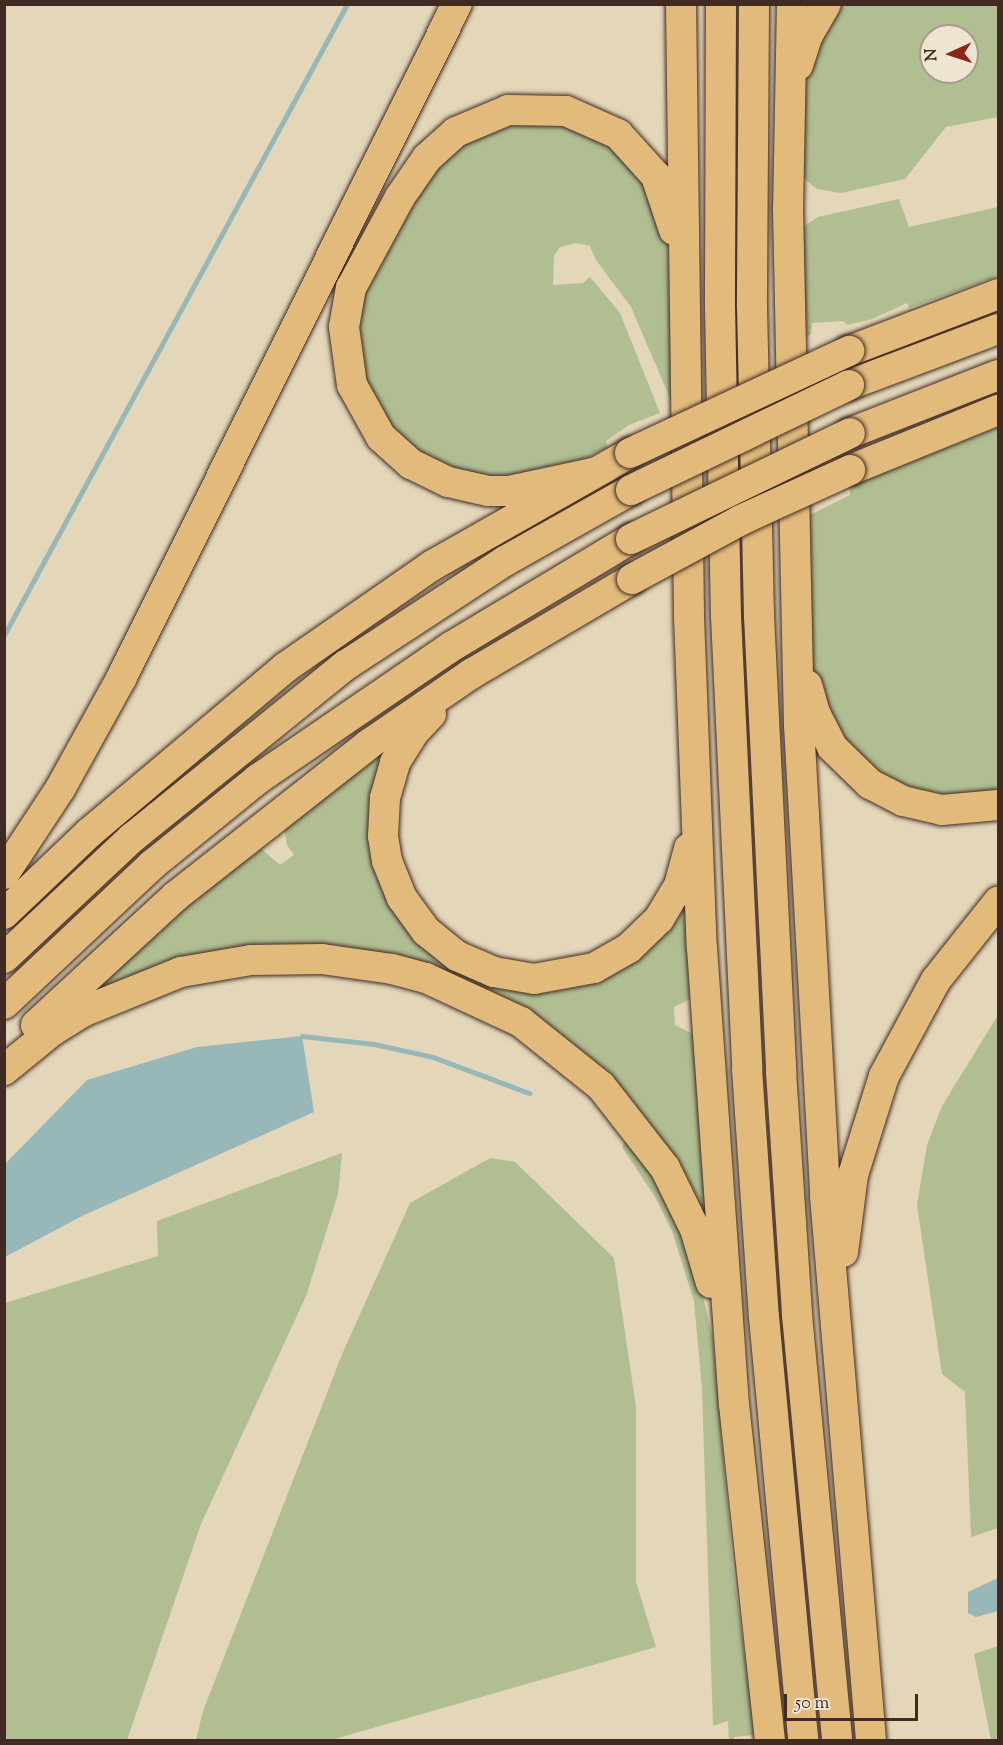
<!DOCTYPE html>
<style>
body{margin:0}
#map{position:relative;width:1003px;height:1745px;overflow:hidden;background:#e3d6b9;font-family:"Sorts Mill Goudy",serif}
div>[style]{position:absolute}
.green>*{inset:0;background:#b0be92}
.water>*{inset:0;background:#98b7b8}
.stream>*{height:5px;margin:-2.5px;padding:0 2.5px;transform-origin:2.5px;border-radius:2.5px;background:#98b7b8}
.roads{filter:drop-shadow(0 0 2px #402a22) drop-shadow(0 0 2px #402a22)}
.highway>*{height:30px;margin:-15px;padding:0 15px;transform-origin:15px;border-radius:15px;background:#e2bb7c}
.bridges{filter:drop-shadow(0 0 2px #402a22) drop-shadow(0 0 2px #402a22)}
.highway-bridge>*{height:30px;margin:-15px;padding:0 15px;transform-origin:15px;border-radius:15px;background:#e2bb7c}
span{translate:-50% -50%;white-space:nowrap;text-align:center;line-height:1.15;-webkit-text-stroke:6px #ede4d2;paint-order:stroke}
.frame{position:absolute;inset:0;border:6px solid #402a22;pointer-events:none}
.north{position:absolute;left:919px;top:24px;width:60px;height:60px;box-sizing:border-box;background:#ede4d2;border:2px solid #a89a8c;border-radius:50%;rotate:267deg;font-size:16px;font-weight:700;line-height:24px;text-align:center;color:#402a22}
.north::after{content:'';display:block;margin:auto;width:21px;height:27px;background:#8f2418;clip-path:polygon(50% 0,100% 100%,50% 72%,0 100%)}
.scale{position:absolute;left:784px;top:1694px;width:134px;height:27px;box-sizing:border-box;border:3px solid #402a22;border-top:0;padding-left:8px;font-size:18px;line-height:21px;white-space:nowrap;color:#402a22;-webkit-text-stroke:4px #ede4d2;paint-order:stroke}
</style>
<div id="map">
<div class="green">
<i style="clip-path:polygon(evenodd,836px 5px,998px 5px,998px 117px,946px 127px,905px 179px,841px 193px,817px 189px,801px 176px,802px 90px,811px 48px,836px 5px,931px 36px,967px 36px,967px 72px,931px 72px,931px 36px)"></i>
<i style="clip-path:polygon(512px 121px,577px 125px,632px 159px,668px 238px,673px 405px,631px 307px,596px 260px,590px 246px,576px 243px,560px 247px,554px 256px,553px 285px,583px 283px,590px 277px,620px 313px,660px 413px,629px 425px,606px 441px,608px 448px,556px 472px,532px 478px,461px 476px,403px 444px,368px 397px,356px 349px,360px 297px,416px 192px,453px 149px)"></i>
<i style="clip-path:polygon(899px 199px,909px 227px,998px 207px,998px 276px,909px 308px,907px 303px,872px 319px,848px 325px,843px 321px,812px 323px,811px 334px,802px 341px,801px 228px,818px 217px)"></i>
<i style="clip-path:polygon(998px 427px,998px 790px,936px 797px,908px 790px,884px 778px,849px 749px,814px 682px,806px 517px,850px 495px,850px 483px)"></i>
<i style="clip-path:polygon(399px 731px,387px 752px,404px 918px,550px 988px,688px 888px,697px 996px,674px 1007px,675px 1025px,703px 1039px,718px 1260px,600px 1073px,357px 953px,83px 1001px,78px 992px,259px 847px,280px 865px,294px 855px,287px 845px,284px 828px)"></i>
<i style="clip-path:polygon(998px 1015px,998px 1528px,971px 1537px,965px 1392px,942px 1374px,917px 1205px,927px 1145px,942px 1106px)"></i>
<i style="clip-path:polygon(629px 1132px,693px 1253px,713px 1340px,733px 1570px,755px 1735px,734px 1737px,734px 1740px,729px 1740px,728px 1721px,713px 1726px,702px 1389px,694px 1301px,672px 1231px,655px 1197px,622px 1147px)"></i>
<i style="clip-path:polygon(342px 1153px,338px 1194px,306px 1296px,201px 1524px,127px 1740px,5px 1740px,5px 1303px,158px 1256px,157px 1221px)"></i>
<i style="clip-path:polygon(490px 1158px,515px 1162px,614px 1258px,636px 1407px,636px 1582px,656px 1647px,331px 1740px,196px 1740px,203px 1711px,343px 1352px,410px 1203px)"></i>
<i style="clip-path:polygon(998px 1646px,998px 1740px,991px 1740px,974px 1654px)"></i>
</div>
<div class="water">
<i style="clip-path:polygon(302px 1036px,314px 1112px,82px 1216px,5px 1257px,5px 1164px,87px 1080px,197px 1047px)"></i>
<i style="clip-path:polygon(998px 1578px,998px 1611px,976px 1617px,968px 1613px,968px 1592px)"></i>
</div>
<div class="stream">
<i style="left:4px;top:635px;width:718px;rotate:-61.47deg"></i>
<i style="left:302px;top:1036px;width:72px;rotate:6.3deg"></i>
<i style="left:374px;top:1044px;width:60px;rotate:12.4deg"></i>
<i style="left:433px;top:1057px;width:103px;rotate:20.6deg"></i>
</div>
<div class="roads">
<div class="highway">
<i style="left:681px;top:4px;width:613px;rotate:89.25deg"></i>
<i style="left:689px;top:617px;width:331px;rotate:87.8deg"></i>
<i style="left:702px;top:948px;width:457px;rotate:86deg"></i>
<i style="left:734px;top:1404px;width:338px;rotate:83.9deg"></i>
<i style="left:721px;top:4px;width:302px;rotate:90.2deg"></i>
<i style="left:720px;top:306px;width:310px;rotate:88.9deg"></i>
<i style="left:726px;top:616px;width:453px;rotate:87.3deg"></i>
<i style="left:747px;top:1069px;width:249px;rotate:86.1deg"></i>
<i style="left:764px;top:1317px;width:425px;rotate:84.7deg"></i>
<i style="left:754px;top:4px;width:303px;rotate:90.4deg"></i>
<i style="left:752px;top:307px;width:309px;rotate:88.7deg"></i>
<i style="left:759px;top:616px;width:457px;rotate:87.2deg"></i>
<i style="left:781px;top:1072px;width:244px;rotate:86.2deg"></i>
<i style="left:797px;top:1315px;width:427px;rotate:84.6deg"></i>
<i style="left:792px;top:4px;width:205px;rotate:91.1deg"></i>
<i style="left:788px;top:209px;width:516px;rotate:88.78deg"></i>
<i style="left:799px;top:725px;width:472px;rotate:86.8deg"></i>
<i style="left:825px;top:1196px;width:546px;rotate:85.17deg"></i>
<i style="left:798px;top:65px;width:32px;rotate:-72deg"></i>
<i style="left:808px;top:35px;width:36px;rotate:-60deg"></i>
<i style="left:849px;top:351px;width:160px;rotate:-20.9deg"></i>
<i style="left:849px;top:385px;width:159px;rotate:-20.6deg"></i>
<i style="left:850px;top:433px;width:159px;rotate:-21.4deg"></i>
<i style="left:850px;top:470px;width:160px;rotate:-22.1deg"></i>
<i style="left:593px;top:473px;width:87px;rotate:168deg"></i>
<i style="left:508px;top:491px;width:20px;rotate:180deg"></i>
<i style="left:488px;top:491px;width:41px;rotate:-167.3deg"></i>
<i style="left:448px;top:482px;width:41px;rotate:-154.1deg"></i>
<i style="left:411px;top:464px;width:40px;rotate:-138deg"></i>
<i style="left:381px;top:437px;width:60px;rotate:-119.1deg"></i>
<i style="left:352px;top:385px;width:59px;rotate:-97.9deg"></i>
<i style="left:344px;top:327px;width:40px;rotate:-80deg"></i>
<i style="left:351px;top:288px;width:103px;rotate:-61.7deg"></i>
<i style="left:400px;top:197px;width:47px;rotate:-55.3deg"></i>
<i style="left:427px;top:158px;width:39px;rotate:-42deg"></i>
<i style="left:456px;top:132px;width:56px;rotate:-22.9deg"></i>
<i style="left:508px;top:110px;width:58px;rotate:1deg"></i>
<i style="left:566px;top:111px;width:57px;rotate:23.9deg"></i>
<i style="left:618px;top:134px;width:57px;rotate:47.9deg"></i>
<i style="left:656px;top:176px;width:57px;rotate:71.6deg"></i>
<i style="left:807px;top:685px;width:29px;rotate:74deg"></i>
<i style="left:815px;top:713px;width:38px;rotate:63deg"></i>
<i style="left:832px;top:747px;width:53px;rotate:44.2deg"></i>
<i style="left:870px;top:784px;width:37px;rotate:27deg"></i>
<i style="left:903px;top:801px;width:40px;rotate:13deg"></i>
<i style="left:942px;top:810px;width:56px;rotate:-5.1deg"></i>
<i style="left:431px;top:714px;width:25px;rotate:133deg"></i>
<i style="left:414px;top:732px;width:36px;rotate:122deg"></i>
<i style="left:395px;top:763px;width:36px;rotate:106deg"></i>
<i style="left:385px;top:798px;width:38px;rotate:93deg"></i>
<i style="left:383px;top:836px;width:25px;rotate:81deg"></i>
<i style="left:387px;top:861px;width:40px;rotate:68deg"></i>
<i style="left:402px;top:898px;width:41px;rotate:54deg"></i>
<i style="left:426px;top:931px;width:40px;rotate:39deg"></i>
<i style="left:457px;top:956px;width:40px;rotate:23.4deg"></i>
<i style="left:494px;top:972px;width:41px;rotate:9.9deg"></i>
<i style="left:534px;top:979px;width:61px;rotate:-10.4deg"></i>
<i style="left:594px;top:968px;width:40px;rotate:-29.7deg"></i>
<i style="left:629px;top:948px;width:42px;rotate:-44deg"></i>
<i style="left:659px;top:919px;width:39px;rotate:-59deg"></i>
<i style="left:679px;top:886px;width:39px;rotate:-75deg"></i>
<i style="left:4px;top:874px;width:102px;rotate:-56.6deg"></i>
<i style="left:60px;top:789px;width:128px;rotate:-61deg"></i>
<i style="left:122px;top:677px;width:752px;rotate:-63.54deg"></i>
<i style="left:4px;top:914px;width:119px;rotate:-43.6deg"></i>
<i style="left:90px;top:832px;width:256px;rotate:-40.1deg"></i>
<i style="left:286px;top:667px;width:179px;rotate:-34.8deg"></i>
<i style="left:433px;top:565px;width:227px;rotate:-29.6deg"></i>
<i style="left:4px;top:958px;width:175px;rotate:-43.2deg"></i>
<i style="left:132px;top:838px;width:275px;rotate:-39deg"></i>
<i style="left:346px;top:665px;width:190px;rotate:-33.2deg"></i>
<i style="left:505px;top:561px;width:145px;rotate:-29.4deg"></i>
<i style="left:4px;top:1004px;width:203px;rotate:-43.2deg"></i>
<i style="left:152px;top:865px;width:136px;rotate:-39.1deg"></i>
<i style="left:258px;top:779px;width:234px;rotate:-34.4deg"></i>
<i style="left:451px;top:647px;width:210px;rotate:-31deg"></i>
<i style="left:36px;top:1025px;width:190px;rotate:-42.7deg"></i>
<i style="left:176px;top:896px;width:246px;rotate:-38.2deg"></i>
<i style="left:369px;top:744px;width:124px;rotate:-34.5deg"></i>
<i style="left:471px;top:674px;width:187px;rotate:-30.5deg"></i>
<i style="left:4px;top:1070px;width:62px;rotate:-39.1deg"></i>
<i style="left:52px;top:1031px;width:36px;rotate:-32deg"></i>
<i style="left:82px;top:1012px;width:107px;rotate:-22deg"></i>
<i style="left:181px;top:972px;width:71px;rotate:-9.7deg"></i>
<i style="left:251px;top:960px;width:71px;rotate:-0.8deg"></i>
<i style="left:322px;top:959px;width:71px;rotate:8.1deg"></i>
<i style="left:392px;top:969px;width:35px;rotate:15deg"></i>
<i style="left:426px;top:978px;width:105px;rotate:24.9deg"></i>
<i style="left:521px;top:1022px;width:102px;rotate:38.7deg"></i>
<i style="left:601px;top:1086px;width:104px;rotate:52deg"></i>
<i style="left:665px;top:1168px;width:68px;rotate:63.8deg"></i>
<i style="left:695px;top:1229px;width:56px;rotate:73.5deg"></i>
<i style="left:843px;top:1252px;width:78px;rotate:-82.6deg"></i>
<i style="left:853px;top:1175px;width:104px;rotate:-72.6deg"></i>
<i style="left:884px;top:1076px;width:109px;rotate:-61.6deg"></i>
<i style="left:936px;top:980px;width:100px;rotate:-51.5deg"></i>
</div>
</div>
<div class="bridges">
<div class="highway-bridge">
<i style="left:630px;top:453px;width:242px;rotate:-25deg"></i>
<i style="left:631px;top:490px;width:242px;rotate:-25.7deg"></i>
<i style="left:631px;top:539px;width:243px;rotate:-25.8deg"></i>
<i style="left:632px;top:579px;width:124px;rotate:-28.4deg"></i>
<i style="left:741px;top:520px;width:120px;rotate:-24.6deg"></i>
</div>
</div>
<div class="frame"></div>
<div class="north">N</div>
<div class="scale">50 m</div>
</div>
